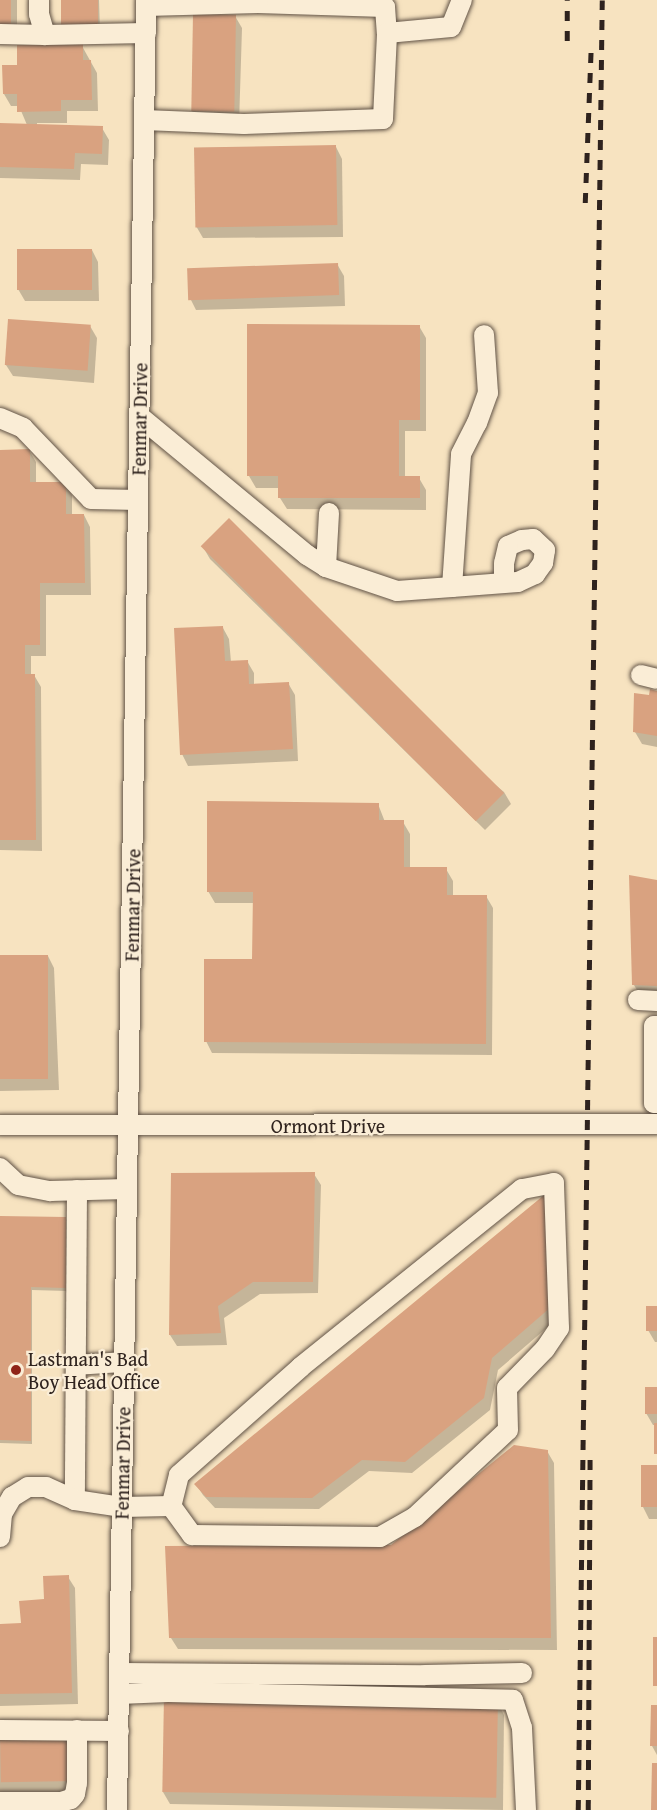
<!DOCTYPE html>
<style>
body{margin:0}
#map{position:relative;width:657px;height:1810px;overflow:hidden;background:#f7e3c0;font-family:"Gentium Book Plus",serif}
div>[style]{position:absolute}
.shadow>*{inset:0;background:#0003;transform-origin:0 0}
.building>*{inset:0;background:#d9a280;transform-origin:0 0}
.roads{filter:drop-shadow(0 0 2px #615346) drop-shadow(0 0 2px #615346)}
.minor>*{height:20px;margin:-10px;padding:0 10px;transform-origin:10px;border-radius:10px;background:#faedd6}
.rail>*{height:4.5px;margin-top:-2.25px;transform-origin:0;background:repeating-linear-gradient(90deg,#2f231e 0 10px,transparent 0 20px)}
.dots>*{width:16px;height:16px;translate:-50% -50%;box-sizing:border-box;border:3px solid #faedd6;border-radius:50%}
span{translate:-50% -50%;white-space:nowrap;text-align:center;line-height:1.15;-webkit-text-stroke:4.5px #faedd6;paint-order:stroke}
.street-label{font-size:20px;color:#2f231e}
.poi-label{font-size:20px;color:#2f231e}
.left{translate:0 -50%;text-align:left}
</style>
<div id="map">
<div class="shadow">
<i style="left:0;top:0;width:17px;height:35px"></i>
<i style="clip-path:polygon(62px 0,99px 0,100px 31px)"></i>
<i style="clip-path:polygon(235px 16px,242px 28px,239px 124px,199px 123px,192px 111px)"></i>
<i style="clip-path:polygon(82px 46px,97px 73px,98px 111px,67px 111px,67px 123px,37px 123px,37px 126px,102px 128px,109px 140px,108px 165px,81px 164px,80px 180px,0 178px,0 124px,27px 125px,19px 106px,11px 106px,4px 94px,4px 67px,18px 66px)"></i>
<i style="clip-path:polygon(336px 147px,342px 159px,343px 237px,203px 238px,196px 226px,195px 148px)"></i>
<i style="clip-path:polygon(92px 250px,98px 262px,99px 301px,25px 301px,18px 289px)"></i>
<i style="clip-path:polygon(337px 264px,344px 276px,345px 306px,196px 310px,190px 298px)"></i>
<i style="clip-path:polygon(90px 326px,97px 338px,94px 383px,13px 376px,6px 365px)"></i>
<i style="clip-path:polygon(419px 326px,426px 338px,426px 431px,405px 431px,405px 478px,419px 478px,426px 490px,426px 510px,287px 509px,280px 498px,280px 488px,256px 488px,249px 476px)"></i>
<i style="clip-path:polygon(29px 450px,36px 462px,36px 484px,66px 484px,72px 495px,72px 515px,84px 515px,90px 527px,91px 595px,46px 595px,46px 656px,31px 656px,31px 675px,34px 675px,41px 687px,42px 851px,0 850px,0 451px)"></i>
<i style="clip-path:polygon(203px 547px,504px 792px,511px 804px,485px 830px,210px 559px)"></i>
<i style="clip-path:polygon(223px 628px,229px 639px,231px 662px,247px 661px,254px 673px,254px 685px,288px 683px,295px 695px,298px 761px,188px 766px,182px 754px)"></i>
<i style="clip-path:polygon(657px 692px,657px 747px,642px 744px,635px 732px,650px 697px)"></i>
<i style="clip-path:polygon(378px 804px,385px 822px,403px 822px,410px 834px,410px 869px,446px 869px,453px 881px,453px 896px,486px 896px,493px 908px,492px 1055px,212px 1053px,206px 1041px,254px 961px,254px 903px,215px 903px,208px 891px)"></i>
<i style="clip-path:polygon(657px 881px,657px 997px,641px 997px,634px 985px)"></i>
<i style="clip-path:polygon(0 956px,48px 956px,54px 968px,59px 1090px,0 1091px)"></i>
<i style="clip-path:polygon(314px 1174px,321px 1185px,318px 1293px,260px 1294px,224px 1318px,227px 1345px,177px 1346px,170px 1335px)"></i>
<i style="clip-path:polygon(549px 1193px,557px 1319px,498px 1370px,490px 1410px,412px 1473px,369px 1471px,319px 1509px,215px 1508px,203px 1495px,196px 1484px)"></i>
<i style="clip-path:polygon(0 1218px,66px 1219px,68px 1222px,67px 1291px,32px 1290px,32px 1444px,0 1443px)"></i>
<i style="clip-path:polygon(657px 1307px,657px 1342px,655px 1342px,648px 1330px)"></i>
<i style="clip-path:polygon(657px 1388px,657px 1455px,656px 1425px,653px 1425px,646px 1413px)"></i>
<i style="clip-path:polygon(547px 1451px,554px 1463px,557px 1650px,178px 1649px,171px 1638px,392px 1547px)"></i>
<i style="clip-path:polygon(657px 1467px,657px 1519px,649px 1519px,643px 1507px)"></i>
<i style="clip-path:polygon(68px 1577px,75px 1588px,78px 1704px,0 1706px,0 1648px)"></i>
<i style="clip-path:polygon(498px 1703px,504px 1715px,503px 1810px,170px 1804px,163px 1792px)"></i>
<i style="clip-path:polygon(657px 1707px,657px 1755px,652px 1746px)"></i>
<i style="clip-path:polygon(0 1734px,80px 1745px,81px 1793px,0 1794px)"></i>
</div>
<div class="building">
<i style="left:0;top:0;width:11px;height:24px"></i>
<i style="left:61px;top:0;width:37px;height:29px"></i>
<i style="left:193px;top:14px;width:43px;height:97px;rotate:1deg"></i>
<i style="clip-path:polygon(83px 44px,83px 60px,91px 60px,92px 100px,61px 100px,61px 111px,17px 112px,17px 94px,3px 94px,2px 65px,17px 65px,17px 45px)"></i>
<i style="clip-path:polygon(0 123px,103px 126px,102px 154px,75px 153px,74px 169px,0 167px)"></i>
<i style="left:336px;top:145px;width:80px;height:142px;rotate:89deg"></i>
<i style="left:17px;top:249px;width:75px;height:41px"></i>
<i style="left:338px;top:263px;width:32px;height:151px;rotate:88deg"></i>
<i style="left:8px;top:319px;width:83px;height:46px;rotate:4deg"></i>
<i style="clip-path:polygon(247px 324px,420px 325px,420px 420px,399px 420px,399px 476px,420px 476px,420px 498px,278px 498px,278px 476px,247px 476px)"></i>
<i style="clip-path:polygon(30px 449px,30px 482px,66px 482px,66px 514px,84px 514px,85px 583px,40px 583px,40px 645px,25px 645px,25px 674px,35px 674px,36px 840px,0 840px,0 450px)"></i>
<i style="left:229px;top:518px;width:389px;height:40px;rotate:45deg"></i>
<i style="clip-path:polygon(223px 626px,225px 661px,248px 660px,249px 684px,289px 682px,293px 749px,180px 755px,174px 628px)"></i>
<i style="clip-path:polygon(650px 689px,657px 691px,657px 736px,633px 732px,634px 693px,649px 695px)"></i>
<i style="clip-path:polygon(207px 801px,379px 803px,379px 820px,404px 820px,404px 867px,447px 867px,447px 895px,487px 895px,486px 1044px,204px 1042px,204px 959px,252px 959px,253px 892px,207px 892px)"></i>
<i style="clip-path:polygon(629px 875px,657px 880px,657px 986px,632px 985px)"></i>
<i style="left:0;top:955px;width:48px;height:124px"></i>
<i style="clip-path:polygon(315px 1172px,313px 1282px,253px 1282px,218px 1306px,221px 1333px,169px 1335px,171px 1173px)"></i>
<i style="clip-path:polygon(549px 1191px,551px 1307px,492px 1358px,484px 1398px,405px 1462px,362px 1460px,312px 1498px,206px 1497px,194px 1484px)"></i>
<i style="clip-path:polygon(0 1216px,66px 1217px,66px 1288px,31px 1287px,31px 1441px,0 1440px)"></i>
<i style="left:646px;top:1306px;width:11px;height:25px"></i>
<i style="left:645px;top:1387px;width:12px;height:27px"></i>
<i style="left:654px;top:1423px;width:3px;height:31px"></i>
<i style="clip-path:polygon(514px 1445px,548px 1450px,551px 1638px,169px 1638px,165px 1546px,391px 1545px)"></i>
<i style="left:657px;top:1465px;width:42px;height:16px;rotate:90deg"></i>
<i style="clip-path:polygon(69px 1575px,72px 1693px,0 1694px,0 1624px,21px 1623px,19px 1601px,44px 1599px,43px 1576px)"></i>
<i style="left:653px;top:1637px;width:4px;height:49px"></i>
<i style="left:164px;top:1695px;width:334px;height:97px;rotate:1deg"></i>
<i style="clip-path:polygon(651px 1705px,657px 1705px,657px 1746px,650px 1746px)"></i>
<i style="left:74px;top:1732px;width:49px;height:74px;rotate:89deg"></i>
<i style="clip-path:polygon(652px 1763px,657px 1763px,657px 1810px,651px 1810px)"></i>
</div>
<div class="roads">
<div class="minor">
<i style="left:39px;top:0;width:14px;rotate:90deg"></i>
<i style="left:39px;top:14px;width:22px;rotate:74deg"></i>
<i style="left:45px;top:35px;width:101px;rotate:-1.1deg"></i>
<i style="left:258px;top:0;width:3px;rotate:90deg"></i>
<i style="left:258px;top:3px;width:127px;rotate:1.8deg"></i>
<i style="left:385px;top:7px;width:26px;rotate:86deg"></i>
<i style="left:146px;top:6px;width:112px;rotate:-1.5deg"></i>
<i style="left:0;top:34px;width:45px;rotate:1.3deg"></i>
<i style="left:144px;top:120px;width:100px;rotate:2.3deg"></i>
<i style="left:244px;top:124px;width:139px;rotate:-2.1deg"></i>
<i style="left:383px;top:119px;width:86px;rotate:-87.3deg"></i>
<i style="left:387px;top:33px;width:64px;rotate:-5.4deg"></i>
<i style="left:451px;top:27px;width:29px;rotate:-68deg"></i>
<i style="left:139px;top:416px;width:218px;rotate:39.6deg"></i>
<i style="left:307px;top:555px;width:22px;rotate:32deg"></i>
<i style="left:326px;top:567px;width:75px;rotate:18.7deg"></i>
<i style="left:397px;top:591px;width:55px;rotate:-4.2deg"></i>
<i style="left:452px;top:587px;width:133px;rotate:-86.1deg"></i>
<i style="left:461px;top:454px;width:35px;rotate:-63deg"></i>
<i style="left:477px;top:423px;width:32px;rotate:-70deg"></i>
<i style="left:488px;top:393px;width:58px;rotate:-93.9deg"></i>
<i style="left:0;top:418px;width:25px;rotate:23deg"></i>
<i style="left:23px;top:428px;width:98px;rotate:46.2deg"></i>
<i style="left:91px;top:499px;width:47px;rotate:1.2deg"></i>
<i style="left:326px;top:567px;width:54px;rotate:-86.8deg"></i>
<i style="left:452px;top:587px;width:66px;rotate:-4.3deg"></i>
<i style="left:518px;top:582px;width:19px;rotate:-25deg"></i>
<i style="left:535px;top:574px;width:14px;rotate:-54deg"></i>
<i style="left:543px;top:563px;width:13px;rotate:-81deg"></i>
<i style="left:545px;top:550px;width:16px;rotate:-137deg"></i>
<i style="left:533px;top:539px;width:11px;rotate:175deg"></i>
<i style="left:522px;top:540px;width:15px;rotate:157deg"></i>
<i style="left:508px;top:546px;width:17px;rotate:103deg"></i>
<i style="left:504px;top:563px;width:19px;rotate:90deg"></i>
<i style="left:641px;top:675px;width:16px;rotate:14deg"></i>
<i style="left:638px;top:1000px;width:19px;rotate:3deg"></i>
<i style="left:657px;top:1026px;width:3px;rotate:180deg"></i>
<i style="left:654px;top:1026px;width:77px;rotate:90deg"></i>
<i style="left:654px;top:1103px;width:3px"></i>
<i style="left:0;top:1125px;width:657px;rotate:-0.09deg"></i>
<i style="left:0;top:1168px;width:25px;rotate:43deg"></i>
<i style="left:18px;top:1185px;width:33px;rotate:11deg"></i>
<i style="left:50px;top:1191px;width:77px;rotate:-1.5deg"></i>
<i style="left:77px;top:1190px;width:310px;rotate:90.4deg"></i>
<i style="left:75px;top:1500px;width:48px;rotate:8.5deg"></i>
<i style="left:122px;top:1507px;width:49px;rotate:-1.2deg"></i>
<i style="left:171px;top:1506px;width:36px;rotate:54deg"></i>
<i style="left:192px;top:1535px;width:188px;rotate:0.6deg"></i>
<i style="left:380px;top:1537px;width:40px;rotate:-29.7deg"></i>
<i style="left:415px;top:1517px;width:127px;rotate:-43.1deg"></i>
<i style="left:508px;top:1430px;width:42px;rotate:-91.4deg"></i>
<i style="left:507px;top:1388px;width:54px;rotate:-45.7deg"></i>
<i style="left:545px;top:1349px;width:25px;rotate:-56deg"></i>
<i style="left:559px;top:1328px;width:145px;rotate:-92deg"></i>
<i style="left:554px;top:1183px;width:33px;rotate:169deg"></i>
<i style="left:522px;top:1189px;width:284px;rotate:141.2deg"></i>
<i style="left:301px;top:1367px;width:163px;rotate:138.5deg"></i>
<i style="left:179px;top:1475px;width:32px;rotate:104deg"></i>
<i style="left:76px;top:1365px;width:48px;rotate:-3.6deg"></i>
<i style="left:0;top:1537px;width:23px;rotate:-85deg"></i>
<i style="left:2px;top:1514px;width:20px;rotate:-60deg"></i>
<i style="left:12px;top:1497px;width:19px;rotate:-32deg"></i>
<i style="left:28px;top:1487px;width:18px"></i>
<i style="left:46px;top:1487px;width:32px;rotate:24deg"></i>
<i style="left:119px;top:1673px;width:306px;rotate:0.4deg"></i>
<i style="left:425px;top:1675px;width:97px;rotate:-1.2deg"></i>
<i style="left:119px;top:1694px;width:49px;rotate:-2.3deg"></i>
<i style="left:168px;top:1692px;width:345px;rotate:1.3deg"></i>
<i style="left:513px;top:1700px;width:29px;rotate:72deg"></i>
<i style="left:522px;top:1728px;width:82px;rotate:87.2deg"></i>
<i style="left:0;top:1730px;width:119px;rotate:0.5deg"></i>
<i style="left:0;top:1802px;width:61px"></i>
<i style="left:61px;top:1802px;width:10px;rotate:-17deg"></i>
<i style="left:71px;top:1799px;width:6px;rotate:-51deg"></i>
<i style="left:75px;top:1794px;width:11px;rotate:-80deg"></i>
<i style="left:77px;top:1783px;width:53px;rotate:-90deg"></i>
<i style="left:117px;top:1810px;width:1810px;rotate:-89.08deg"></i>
</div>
</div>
<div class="rail">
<i style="left:567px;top:41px;width:41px;rotate:-90deg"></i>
<i style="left:585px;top:203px;width:156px;rotate:-87.8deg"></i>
<i style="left:578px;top:1810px;width:1810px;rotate:-89.24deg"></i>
<i style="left:588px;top:1810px;width:351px;rotate:-89.7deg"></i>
</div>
<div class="dots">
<i style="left:16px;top:1370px;background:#8f2418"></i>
</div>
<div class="street-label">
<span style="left:139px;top:419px;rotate:-89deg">Fenmar Drive</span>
<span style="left:132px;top:905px;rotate:-89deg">Fenmar Drive</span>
<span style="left:328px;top:1125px">Ormont Drive</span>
<span style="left:122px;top:1463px;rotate:-89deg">Fenmar Drive</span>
</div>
<div class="poi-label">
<span class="left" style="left:28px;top:1370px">Lastman's Bad<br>Boy Head Office</span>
</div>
</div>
